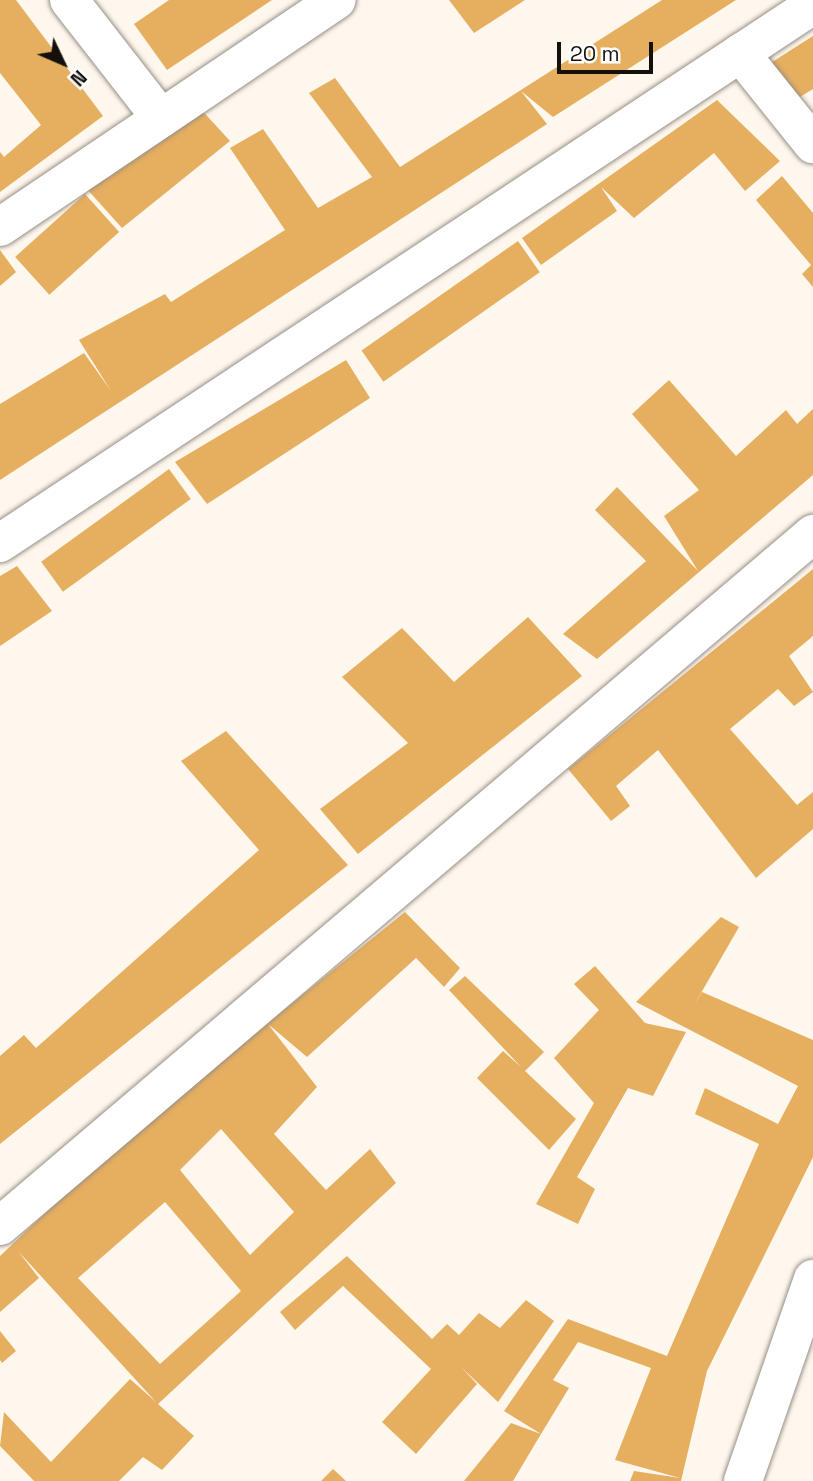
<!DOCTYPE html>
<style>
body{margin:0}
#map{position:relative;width:813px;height:1481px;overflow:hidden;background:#fef7ee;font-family:"Space Grotesk",sans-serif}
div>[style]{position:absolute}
.building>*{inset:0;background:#e6ae5f;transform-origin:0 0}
.roads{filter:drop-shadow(0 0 2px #978f85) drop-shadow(0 0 2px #978f85)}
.street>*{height:38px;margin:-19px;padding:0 19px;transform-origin:19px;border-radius:19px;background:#fff}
span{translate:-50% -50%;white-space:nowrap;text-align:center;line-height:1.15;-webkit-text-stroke:5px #fff;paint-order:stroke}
.north{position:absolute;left:28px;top:28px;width:70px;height:70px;-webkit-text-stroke:5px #fff;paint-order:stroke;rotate:134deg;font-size:19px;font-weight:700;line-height:28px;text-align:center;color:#14110d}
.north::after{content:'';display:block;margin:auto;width:24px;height:32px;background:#14110d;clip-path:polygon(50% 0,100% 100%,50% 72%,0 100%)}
.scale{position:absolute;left:557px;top:42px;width:96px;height:32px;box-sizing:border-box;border:4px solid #14110d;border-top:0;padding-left:9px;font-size:21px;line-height:24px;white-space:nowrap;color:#14110d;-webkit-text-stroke:5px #fff;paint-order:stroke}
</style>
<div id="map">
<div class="building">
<i style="clip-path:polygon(0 0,16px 0,103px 116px,0 192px,0 152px,4px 157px,41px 125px,0 73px)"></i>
<i style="clip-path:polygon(169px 0,272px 0,167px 70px,134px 24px)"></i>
<i style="clip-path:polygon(449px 0,525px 0,474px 33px)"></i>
<i style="clip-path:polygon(662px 0,736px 0,553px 117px,521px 91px,547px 124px,0 480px,0 404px,84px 353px,111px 391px,79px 340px,165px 294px,171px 302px,285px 230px,230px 148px,263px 129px,318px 208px,372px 177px,309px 93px,335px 78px,400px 167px)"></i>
<i style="clip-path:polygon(813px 36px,813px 89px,795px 100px,769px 64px)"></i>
<i style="clip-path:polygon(717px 100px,780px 161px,745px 191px,714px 153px,634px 218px,601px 187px,617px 211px,541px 265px,522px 238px)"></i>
<i style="clip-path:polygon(198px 106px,230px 141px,122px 228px,86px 188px)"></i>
<i style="clip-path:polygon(782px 176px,813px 213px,813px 287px,802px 274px,811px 265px,756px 200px)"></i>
<i style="left:85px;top:194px;width:51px;height:94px;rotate:48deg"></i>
<i style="left:518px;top:241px;width:38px;height:191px;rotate:55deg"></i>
<i style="clip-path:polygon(0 250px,16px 272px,0 286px)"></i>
<i style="clip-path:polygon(346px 360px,370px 398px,207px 504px,175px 462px)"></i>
<i style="clip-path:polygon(669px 380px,736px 456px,786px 410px,797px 424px,813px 409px,813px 475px,597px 659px,563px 634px,646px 561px,595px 510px,617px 487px,698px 571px,664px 516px,699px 490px,632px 414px)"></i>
<i style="left:169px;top:469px;width:37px;height:158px;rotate:54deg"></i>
<i style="clip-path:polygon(17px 566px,52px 611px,0 646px,0 576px)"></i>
<i style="clip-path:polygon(813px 569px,813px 636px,789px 656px,813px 692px,794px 706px,778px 689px,730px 729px,797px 805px,813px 792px,813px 829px,756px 878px,658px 750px,616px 786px,630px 806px,611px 821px,568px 769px)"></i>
<i style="clip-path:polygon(528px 617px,582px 676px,358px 854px,320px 809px,408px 743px,342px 677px,402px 628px,454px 682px)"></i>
<i style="clip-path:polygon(226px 731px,348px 865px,0 1144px,0 1056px,24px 1035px,36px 1048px,259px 850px,181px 761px)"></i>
<i style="clip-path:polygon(evenodd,405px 912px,460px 968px,444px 987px,416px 958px,307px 1057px,268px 1024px,317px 1087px,274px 1134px,326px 1190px,370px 1149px,396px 1183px,158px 1404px,194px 1436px,162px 1470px,143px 1457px,119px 1481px,34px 1481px,0 1446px,4px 1412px,51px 1462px,130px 1379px,156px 1402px,18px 1251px,39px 1278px,0 1312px,0 1256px,117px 1145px,405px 912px,221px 1129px,294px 1212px,250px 1255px,180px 1170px,221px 1129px,405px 912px,165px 1202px,241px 1291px,160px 1364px,78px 1278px,165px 1202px)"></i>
<i style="clip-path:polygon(721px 917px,739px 927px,693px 1007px,702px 992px,813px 1040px,813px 1157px,707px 1371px,681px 1481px,630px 1481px,634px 1471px,680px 1478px,615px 1460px,651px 1368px,578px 1342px,553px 1380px,569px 1388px,541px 1434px,513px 1481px,464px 1481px,511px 1423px,541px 1434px,504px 1411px,568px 1319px,667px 1356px,759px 1144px,695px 1114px,705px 1088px,778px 1124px,798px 1086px,636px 1002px)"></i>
<i style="clip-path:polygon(595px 966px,645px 1023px,686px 1032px,653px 1096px,628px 1088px,577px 1177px,595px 1189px,578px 1224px,536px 1204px,594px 1103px,554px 1058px,599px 1010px,574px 984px)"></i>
<i style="clip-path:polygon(465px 976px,544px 1052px,525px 1071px,576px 1119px,549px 1150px,477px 1078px,503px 1051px,521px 1067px,449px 990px)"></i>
<i style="clip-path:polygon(347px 1256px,432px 1339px,447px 1324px,459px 1335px,479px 1313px,500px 1328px,526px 1300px,554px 1321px,498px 1402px,461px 1367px,477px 1384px,416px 1454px,382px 1422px,431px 1369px,343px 1286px,295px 1330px,280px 1312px)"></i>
<i style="clip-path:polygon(0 1331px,16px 1351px,2px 1363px,0 1360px)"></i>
<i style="clip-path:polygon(333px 1469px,346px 1481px,321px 1481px)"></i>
</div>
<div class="roads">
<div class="street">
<i style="left:69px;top:0;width:150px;rotate:52.1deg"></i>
<i style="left:740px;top:53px;width:117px;rotate:51.3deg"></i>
<i style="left:0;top:227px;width:406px;rotate:-34deg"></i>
<i style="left:0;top:543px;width:975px;rotate:-33.49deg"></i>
<i style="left:0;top:1226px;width:1068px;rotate:-40.4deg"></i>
<i style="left:743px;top:1481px;width:214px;rotate:-70.9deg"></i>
</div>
</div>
<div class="north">N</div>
<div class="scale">20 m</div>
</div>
